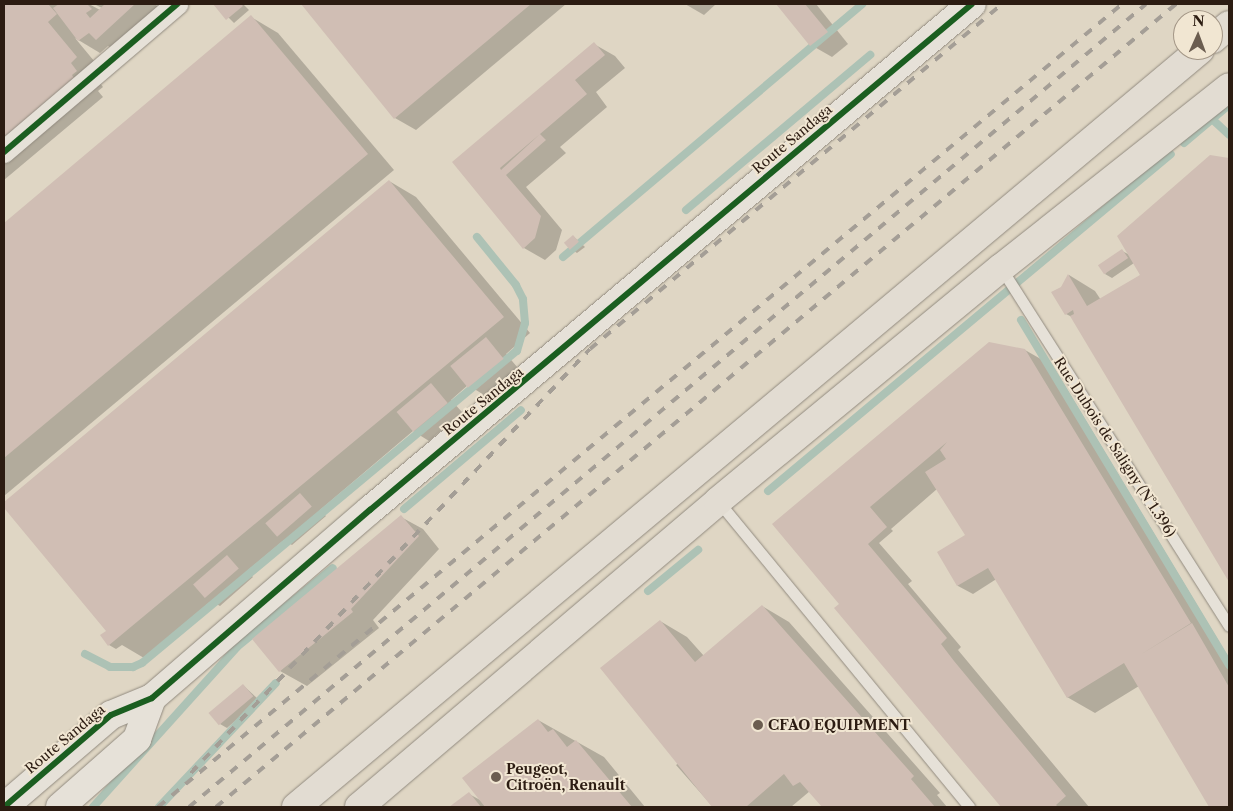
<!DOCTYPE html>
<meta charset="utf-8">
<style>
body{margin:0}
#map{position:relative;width:1233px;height:811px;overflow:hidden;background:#dfd6c4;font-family:"Libre Caslon Text",serif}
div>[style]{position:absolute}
.shadow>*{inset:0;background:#0003}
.stream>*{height:8px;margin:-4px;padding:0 4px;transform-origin:4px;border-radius:4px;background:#adc2b5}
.building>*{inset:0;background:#d0beb4;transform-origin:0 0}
.roads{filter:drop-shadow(0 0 1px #918a7f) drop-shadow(0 0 1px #918a7f)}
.service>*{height:11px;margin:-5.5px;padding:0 5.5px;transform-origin:5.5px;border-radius:5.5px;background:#e6e1d8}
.minor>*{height:22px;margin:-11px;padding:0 11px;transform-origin:11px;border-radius:11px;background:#e6e1d8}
.tertiary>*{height:28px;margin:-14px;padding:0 14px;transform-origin:14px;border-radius:14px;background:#e6e1d8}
.trunk>*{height:28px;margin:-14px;padding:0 14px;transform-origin:14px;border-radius:14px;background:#e2dcd2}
.rail>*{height:4px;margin-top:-2px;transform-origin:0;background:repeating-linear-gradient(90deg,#a49e96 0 9px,transparent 0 18px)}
.cycleway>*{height:6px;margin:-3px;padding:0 3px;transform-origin:3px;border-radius:3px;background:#1b5e20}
.dots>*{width:14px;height:14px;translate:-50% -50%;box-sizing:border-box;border:2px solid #f1e6d2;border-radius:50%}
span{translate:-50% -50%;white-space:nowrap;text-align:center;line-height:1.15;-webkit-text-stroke:4px #f1e6d2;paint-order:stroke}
.street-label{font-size:14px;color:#2c1c12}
.poi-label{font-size:14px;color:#2c1c12;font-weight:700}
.left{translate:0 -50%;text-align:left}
.frame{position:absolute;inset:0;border:5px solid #2c1c12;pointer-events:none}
.north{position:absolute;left:1173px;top:10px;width:50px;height:50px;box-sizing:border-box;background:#f1e6d2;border:1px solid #a29585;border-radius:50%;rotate:2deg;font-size:14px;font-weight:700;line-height:20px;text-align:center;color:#2c1c12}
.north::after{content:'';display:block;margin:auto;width:18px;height:22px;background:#6b5d50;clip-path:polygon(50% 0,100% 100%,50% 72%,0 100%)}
</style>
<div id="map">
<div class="shadow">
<i style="clip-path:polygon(4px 4px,89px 4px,100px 10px,102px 8px,94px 4px,155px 4px,162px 11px,118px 51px,108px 46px,100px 53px,75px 38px,104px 73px,97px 79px,103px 87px,98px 91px,103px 97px,4px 180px)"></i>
<i style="clip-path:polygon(215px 4px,243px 4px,249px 10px,234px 23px)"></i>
<i style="clip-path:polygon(303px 4px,566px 4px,416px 130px,395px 118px)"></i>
<i style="clip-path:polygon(685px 4px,716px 4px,704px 15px)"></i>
<i style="clip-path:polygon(777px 4px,816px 4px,848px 44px,832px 57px,811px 45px)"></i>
<i style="clip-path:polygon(251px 17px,278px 33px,394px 170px,4px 496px,4px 225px)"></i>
<i style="clip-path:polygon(594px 44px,615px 56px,625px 68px,596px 92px,607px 107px,560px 147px,566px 153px,526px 187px,562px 230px,556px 250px,545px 260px,524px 248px,454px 162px)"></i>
<i style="clip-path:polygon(1210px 156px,1229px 159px,1229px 580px,1072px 317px,1066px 314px,1061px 288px,1069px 275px,1095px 291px,1101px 300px,1141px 275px,1134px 263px,1112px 278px,1105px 274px,1122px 251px,1130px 255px)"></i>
<i style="clip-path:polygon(389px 181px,416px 197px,530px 333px,506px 354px,518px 368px,484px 395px,468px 385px,451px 400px,462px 412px,429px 441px,413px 431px,320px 510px,326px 516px,292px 545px,284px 540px,247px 571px,253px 577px,220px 606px,211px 601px,144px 658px,122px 645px,116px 649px,109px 645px,102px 636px,111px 635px,4px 503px)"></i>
<i style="clip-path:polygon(573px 236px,585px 247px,577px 253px,571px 249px)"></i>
<i style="clip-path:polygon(1025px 350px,1053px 366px,1229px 658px,1229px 807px,1211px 807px,1139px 686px,1095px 713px,1067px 697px,998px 578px,973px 594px,958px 586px,939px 553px,967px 536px,937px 489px,891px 529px,893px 531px,879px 543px,912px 581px,908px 584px,961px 647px,958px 650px,1089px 807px,1003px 807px,836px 608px,840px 604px,773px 524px)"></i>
<i style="clip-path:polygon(401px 517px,423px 529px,439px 549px,373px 620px,379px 628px,307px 686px,280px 671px)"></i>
<i style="clip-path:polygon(762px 606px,789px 622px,940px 793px,937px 795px,947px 807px,824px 807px,810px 791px,791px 807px,713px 807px,676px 765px,679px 763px,660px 621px,687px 637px,704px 656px)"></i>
<i style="clip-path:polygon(244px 686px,259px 700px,227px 728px,220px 724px)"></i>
<i style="clip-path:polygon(538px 720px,604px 757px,645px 807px,451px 807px,469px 794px,482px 801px)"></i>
</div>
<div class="stream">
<i style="left:1212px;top:119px;width:23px;rotate:43deg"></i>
<i style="left:1184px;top:143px;width:59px;rotate:-40.2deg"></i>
<i style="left:686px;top:210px;width:241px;rotate:-40.1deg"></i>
<i style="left:563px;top:257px;width:392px;rotate:-40.2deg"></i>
<i style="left:1021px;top:320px;width:403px;rotate:58.9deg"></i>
<i style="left:768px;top:491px;width:525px;rotate:-39.9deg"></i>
<i style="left:404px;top:509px;width:153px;rotate:-40.2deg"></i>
<i style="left:648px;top:591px;width:65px;rotate:-39.4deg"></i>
<i style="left:85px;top:654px;width:28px;rotate:27deg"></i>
<i style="left:110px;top:667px;width:23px"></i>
<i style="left:133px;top:667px;width:10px;rotate:-24deg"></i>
<i style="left:142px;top:663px;width:488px;rotate:-39.8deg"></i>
<i style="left:517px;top:351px;width:29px;rotate:-74deg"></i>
<i style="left:525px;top:323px;width:24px;rotate:-95deg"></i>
<i style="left:523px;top:299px;width:16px;rotate:-117deg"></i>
<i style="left:516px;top:285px;width:62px;rotate:-129.1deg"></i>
<i style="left:93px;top:807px;width:215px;rotate:-48deg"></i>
<i style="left:237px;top:647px;width:124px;rotate:-39.5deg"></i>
<i style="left:159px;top:807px;width:170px;rotate:-46.7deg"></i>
</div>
<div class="building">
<i style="clip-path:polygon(4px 4px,48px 4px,57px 14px,48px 22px,77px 57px,71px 63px,77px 71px,72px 75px,76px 81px,4px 142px)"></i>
<i style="clip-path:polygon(59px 4px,87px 4px,92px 9px,86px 13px,90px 18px,105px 4px,135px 4px,96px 40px,89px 33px,78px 41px,53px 8px)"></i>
<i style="clip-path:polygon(213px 4px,241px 4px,243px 6px,226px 20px)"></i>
<i style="clip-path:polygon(301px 4px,531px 4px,394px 119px)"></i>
<i style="clip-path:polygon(776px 4px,805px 4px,828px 32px,810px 46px)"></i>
<i style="clip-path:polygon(251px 15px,368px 154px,4px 458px,4px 223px)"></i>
<i style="clip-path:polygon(594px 42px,605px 55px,575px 80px,587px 94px,500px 168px,501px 170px,540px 134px,546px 140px,506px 175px,541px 216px,535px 238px,523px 249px,452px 162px)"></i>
<i style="clip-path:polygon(1210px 155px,1229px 158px,1229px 582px,1070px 316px,1074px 314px,1073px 310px,1065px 315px,1051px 292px,1061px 287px,1068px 274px,1087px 306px,1140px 275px,1117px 236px)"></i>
<i style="clip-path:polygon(389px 180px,504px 317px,108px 646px,100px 635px,106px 631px,4px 508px,4px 502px)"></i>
<i style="left:573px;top:235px;width:9px;height:12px;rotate:49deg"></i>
<i style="left:1122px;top:249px;width:11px;height:29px;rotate:56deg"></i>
<i style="left:486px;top:337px;width:28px;height:46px;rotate:51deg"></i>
<i style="clip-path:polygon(989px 342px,1025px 349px,1191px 623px,1140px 655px,1192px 623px,1229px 687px,1229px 807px,1209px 807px,1124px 663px,1067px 698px,988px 568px,957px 586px,937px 552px,965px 535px,925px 472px,946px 459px,940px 450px,947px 442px,870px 507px,887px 527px,868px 544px,947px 638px,941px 644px,954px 661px,1066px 796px,1056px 805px,1058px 807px,1001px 807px,834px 608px,839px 604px,772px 524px)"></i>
<i style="left:431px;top:383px;width:26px;height:45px;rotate:50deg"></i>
<i style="left:300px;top:493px;width:18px;height:46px;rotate:49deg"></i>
<i style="clip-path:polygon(401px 515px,419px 536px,351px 609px,353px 612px,279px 672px,252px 639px)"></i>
<i style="left:227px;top:555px;width:18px;height:45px;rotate:49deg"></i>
<i style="clip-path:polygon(762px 605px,914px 776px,911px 779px,935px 807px,822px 807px,800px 782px,793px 786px,784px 774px,746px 807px,712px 807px,600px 668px,660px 620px,695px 662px)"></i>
<i style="left:243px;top:684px;width:16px;height:45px;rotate:50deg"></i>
<i style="clip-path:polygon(538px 719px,548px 732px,553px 729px,567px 747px,576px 740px,632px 807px,485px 807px,462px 778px)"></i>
<i style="clip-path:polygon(469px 792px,481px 807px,449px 807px)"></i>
</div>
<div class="roads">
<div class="service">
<i style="left:1001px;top:268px;width:424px;rotate:57.5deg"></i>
<i style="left:718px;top:501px;width:396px;rotate:50.6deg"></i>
</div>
<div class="minor">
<i style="left:4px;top:152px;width:228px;rotate:-40.5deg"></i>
</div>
<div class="tertiary">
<i style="left:4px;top:807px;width:141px;rotate:-40.7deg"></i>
<i style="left:111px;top:715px;width:44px;rotate:-22.5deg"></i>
<i style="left:152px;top:698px;width:288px;rotate:-40.8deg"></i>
<i style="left:370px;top:510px;width:786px;rotate:-40.05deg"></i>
<i style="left:60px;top:807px;width:103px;rotate:-41.4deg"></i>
<i style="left:137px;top:739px;width:44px;rotate:-69.9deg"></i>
</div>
<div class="trunk">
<i style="left:1213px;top:39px;width:21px;rotate:-41deg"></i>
<i style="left:296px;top:807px;width:1179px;rotate:-39.94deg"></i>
<i style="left:359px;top:807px;width:472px;rotate:-40.4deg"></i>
<i style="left:718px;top:501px;width:367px;rotate:-39.5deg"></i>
<i style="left:1001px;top:268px;width:291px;rotate:-38.4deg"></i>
</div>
</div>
<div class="rail">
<i style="left:191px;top:773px;width:582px;rotate:-46.74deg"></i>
<i style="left:590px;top:349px;width:537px;rotate:-39.94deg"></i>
<i style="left:158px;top:807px;width:1255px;rotate:-39.79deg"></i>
<i style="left:189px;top:807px;width:1249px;rotate:-40deg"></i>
<i style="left:216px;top:807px;width:1252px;rotate:-39.91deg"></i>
</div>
<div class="cycleway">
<i style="left:4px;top:152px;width:228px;rotate:-40.5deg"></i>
<i style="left:4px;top:807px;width:141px;rotate:-40.7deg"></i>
<i style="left:111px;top:715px;width:44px;rotate:-22.5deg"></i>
<i style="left:152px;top:698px;width:288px;rotate:-40.8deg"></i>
<i style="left:370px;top:510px;width:786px;rotate:-40.05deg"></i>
</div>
<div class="dots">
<i style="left:758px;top:725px;background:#6b5d50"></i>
<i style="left:496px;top:777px;background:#6b5d50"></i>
</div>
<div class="street-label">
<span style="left:792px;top:139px;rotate:-40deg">Route Sandaga</span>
<span style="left:483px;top:401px;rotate:-39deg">Route Sandaga</span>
<span style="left:1115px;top:447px;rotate:57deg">Rue Dubois de Saligny (N°1.396)</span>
<span style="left:65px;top:739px;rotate:-40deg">Route Sandaga</span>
</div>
<div class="poi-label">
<span class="left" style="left:768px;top:725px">CFAO EQUIPMENT</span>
<span class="left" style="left:506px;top:777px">Peugeot,<br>Citroën, Renault</span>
</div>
<div class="frame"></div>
<div class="north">N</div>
</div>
